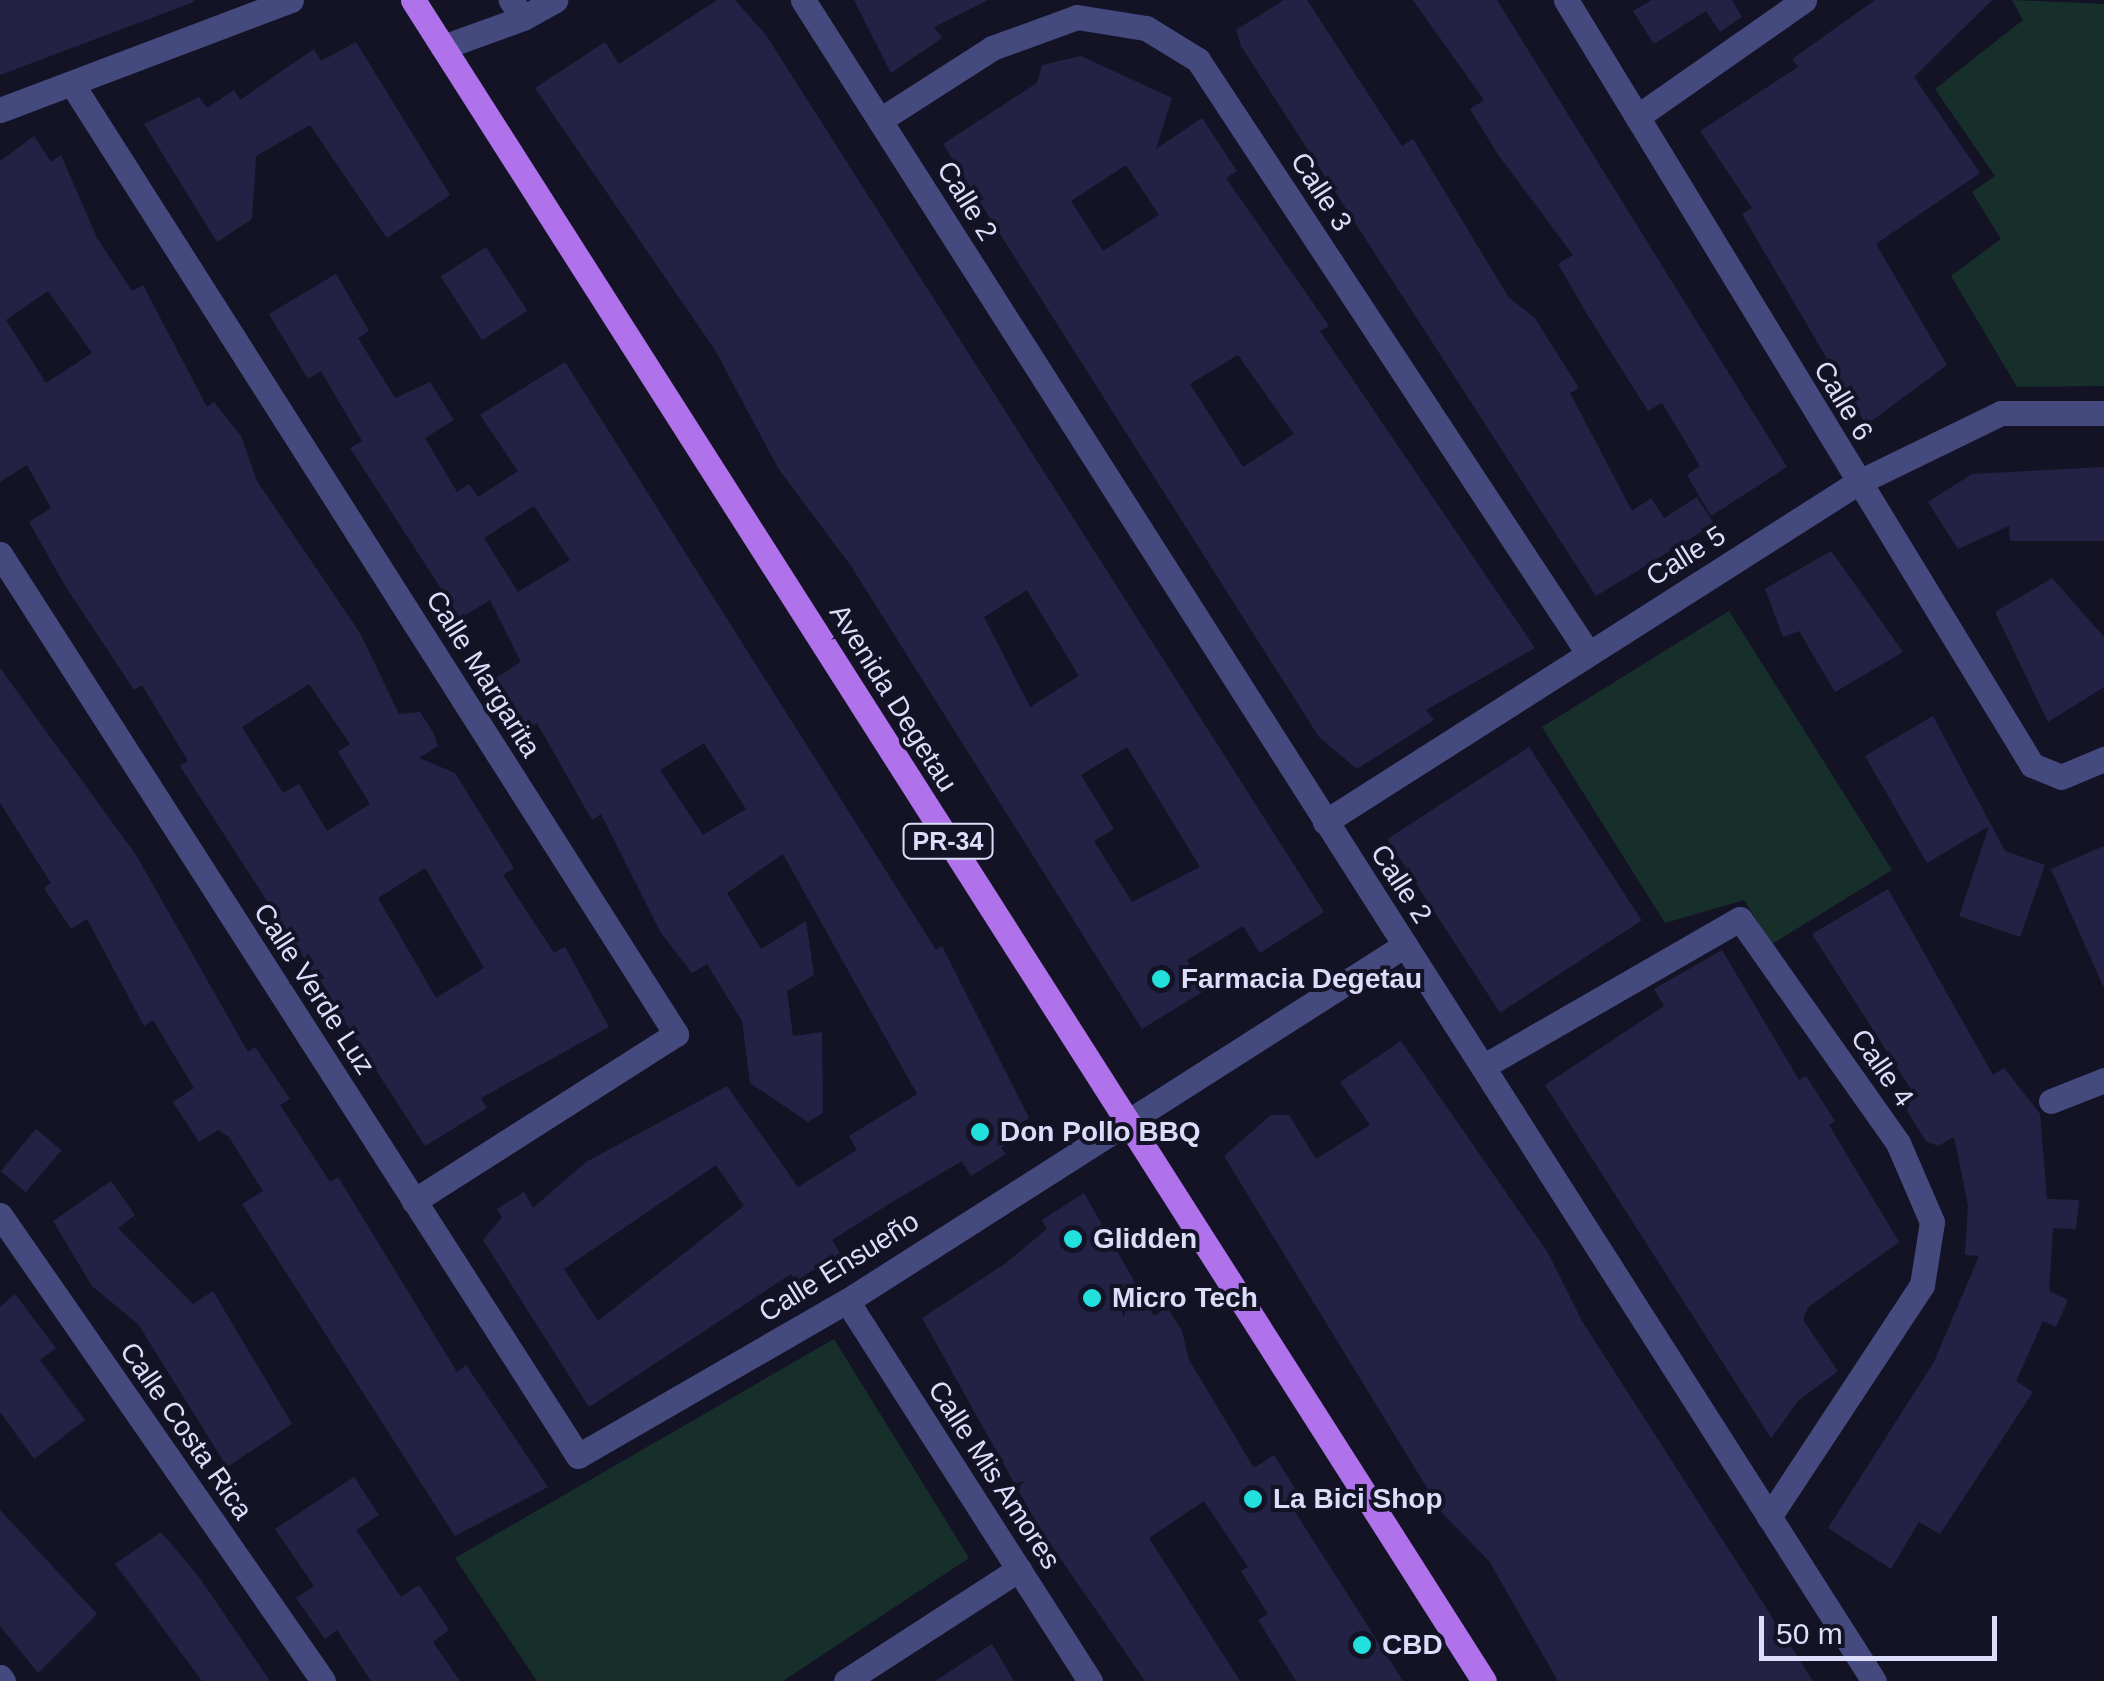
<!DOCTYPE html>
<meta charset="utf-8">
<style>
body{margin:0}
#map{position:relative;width:2104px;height:1681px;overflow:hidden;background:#141326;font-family:Arial,sans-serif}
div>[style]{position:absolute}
.green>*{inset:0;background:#172f2b}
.building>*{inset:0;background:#242244;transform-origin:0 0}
.minor>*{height:25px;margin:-12.5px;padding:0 12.5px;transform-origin:12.5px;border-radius:12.5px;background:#44497e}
.major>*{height:25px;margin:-12.5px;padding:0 12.5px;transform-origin:12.5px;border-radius:12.5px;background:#af72eb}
.dots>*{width:28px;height:28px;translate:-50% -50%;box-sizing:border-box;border:5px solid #141326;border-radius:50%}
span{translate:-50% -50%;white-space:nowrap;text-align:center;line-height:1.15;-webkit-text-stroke:8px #141326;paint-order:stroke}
.shield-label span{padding:2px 8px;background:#141326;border:2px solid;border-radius:8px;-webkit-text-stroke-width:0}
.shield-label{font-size:25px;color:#dcddfa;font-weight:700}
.street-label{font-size:28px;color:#dcddfa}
.poi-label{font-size:28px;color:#dcddfa;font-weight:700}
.left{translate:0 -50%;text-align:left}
.scale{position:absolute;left:1759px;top:1616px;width:238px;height:45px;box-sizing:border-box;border:5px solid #dcddfa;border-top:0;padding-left:12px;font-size:30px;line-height:35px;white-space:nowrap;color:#dcddfa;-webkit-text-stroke:8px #141326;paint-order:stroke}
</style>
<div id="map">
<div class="green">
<i style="clip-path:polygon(2012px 0,2104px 4px,2104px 386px,2017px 387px,1951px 276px,2001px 239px,1972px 192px,1995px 176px,1935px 89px,2023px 20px)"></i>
<i style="clip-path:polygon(1729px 611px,1892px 870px,1772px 944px,1744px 900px,1665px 923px,1542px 727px)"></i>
<i style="clip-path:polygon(834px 1339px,969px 1558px,783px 1681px,537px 1681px,455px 1558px)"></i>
</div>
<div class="building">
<i style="clip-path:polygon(0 0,194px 0,194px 2px,0 75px)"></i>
<i style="clip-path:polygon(evenodd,717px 0,735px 0,766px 35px,1324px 912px,1260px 953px,1243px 926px,1187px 960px,1204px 991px,1142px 1029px,851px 566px,778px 468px,715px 350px,535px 88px,605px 42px,619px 64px,717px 0,1027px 590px,1079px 676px,1030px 707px,984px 617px,1027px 590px,717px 0,1127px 747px,1200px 867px,1132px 902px,1094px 841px,1114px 829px,1081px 775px,1127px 747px)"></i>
<i style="clip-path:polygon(854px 0,988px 0,934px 27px,942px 38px,891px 73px)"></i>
<i style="clip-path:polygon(1284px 0,1307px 0,1402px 146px,1413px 139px,1509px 298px,1534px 317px,1579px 388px,1570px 393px,1632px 511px,1651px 498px,1664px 518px,1697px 497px,1714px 524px,1596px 596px,1241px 46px,1236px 30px)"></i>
<i style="clip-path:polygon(1413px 0,1497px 0,1787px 467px,1711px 516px,1687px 475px,1700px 466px,1662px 403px,1648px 411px,1587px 314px,1558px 264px,1573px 255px,1497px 153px,1470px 109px,1484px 100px)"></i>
<i style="clip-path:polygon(1652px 0,1732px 0,1742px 17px,1720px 32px,1706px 11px,1654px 44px,1633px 11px)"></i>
<i style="clip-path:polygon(1875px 0,1992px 0,1914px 77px,1980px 173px,1876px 244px,1947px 365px,1866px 425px,1742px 214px,1752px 208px,1700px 131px,1798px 67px,1792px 59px)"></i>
<i style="clip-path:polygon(356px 42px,450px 195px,387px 238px,310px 125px,256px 156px,252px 219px,217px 242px,144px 124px,199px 97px,207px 108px,234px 90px,240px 100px,314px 49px,321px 61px)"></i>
<i style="clip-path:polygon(evenodd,1081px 56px,1172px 98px,1156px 149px,1202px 118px,1237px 171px,1226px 178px,1329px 326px,1320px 331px,1535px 648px,1426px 710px,1434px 720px,1357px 769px,1319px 737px,943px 144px,1037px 83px,1042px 65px,1081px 56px,1126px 165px,1159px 215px,1103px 251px,1071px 201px,1126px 165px,1081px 56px,1238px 355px,1294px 434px,1243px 467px,1190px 384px,1238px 355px)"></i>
<i style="clip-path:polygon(evenodd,34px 136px,51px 162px,61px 155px,97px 238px,132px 291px,143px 285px,207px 407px,214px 402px,241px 436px,257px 481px,360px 633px,399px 714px,420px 712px,433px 732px,438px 746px,419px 758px,455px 773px,514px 868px,503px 875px,554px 953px,565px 947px,609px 1027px,481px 1098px,487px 1108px,425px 1146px,180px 766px,188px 761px,142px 685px,134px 690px,64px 584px,29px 522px,51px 508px,27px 465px,0 482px,0 161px,34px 136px,48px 291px,92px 353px,46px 383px,6px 320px,48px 291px,34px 136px,309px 684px,350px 744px,338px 752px,370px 804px,327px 831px,299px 784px,283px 793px,242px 727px,309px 684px,34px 136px,425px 868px,484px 968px,436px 998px,378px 898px,425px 868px)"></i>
<i style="left:486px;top:247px;width:76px;height:54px;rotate:57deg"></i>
<i style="clip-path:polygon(evenodd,336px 274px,369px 331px,358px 338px,395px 398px,430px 382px,454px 420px,425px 438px,457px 492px,469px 484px,478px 497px,518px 471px,480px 415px,565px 362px,936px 950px,942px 946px,1029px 1118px,1012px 1128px,1018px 1136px,1001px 1148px,1006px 1154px,971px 1176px,962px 1161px,889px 1204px,832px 1240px,840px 1253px,796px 1281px,791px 1274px,589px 1407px,483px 1240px,502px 1217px,497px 1209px,524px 1192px,533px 1208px,586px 1162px,727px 1086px,798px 1187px,857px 1150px,849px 1136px,917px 1094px,783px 854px,727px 893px,761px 949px,806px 921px,814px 975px,787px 991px,793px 1036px,822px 1032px,823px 1113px,808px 1122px,750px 1083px,742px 1021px,707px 964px,692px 973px,661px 933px,601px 814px,592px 820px,537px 723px,527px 729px,496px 678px,521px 662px,490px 600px,460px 618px,350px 448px,362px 441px,321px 371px,308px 379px,269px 314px,336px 274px,534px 506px,570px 560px,518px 592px,484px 538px,534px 506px,336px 274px,704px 743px,746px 809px,703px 835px,660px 770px,704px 743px,336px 274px,716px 1165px,744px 1206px,598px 1321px,564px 1269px,716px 1165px)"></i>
<i style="clip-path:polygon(2104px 467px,2104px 541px,2010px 541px,2009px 526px,1958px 549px,1928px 502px,1972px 474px)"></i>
<i style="clip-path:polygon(1831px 551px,1903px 652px,1835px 692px,1799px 631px,1783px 637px,1765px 589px)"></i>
<i style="clip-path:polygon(2052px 578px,2104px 637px,2104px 687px,2048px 722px,1995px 612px)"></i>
<i style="clip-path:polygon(0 668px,136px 855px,248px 1052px,255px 1047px,290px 1099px,280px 1105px,330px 1182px,338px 1177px,457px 1372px,466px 1365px,548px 1487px,455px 1536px,242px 1204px,263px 1191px,229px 1137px,218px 1130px,199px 1142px,173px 1102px,194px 1088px,153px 1020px,144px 1026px,87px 919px,71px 929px,44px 888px,51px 883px,0 803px)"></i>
<i style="clip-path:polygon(1933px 716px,2005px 851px,2045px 865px,2020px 937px,1959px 916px,1989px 826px,1927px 863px,1865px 756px)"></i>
<i style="left:1529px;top:747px;width:207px;height:169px;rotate:57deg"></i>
<i style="clip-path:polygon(2104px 846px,2104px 988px,2051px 869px)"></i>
<i style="clip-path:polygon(1888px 889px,1993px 1075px,2004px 1068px,2040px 1114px,2047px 1199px,2079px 1200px,2076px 1229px,2053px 1228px,2049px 1291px,2068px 1300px,2056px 1327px,2043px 1321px,2016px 1381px,2033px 1392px,1940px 1534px,1919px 1522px,1891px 1569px,1828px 1528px,1934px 1362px,1979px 1256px,1965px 1255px,1968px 1205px,1954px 1137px,1938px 1146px,1926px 1141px,1907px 1111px,1912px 1091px,1812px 934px)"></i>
<i style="clip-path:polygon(1722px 950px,1799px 1080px,1806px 1076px,1835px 1121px,1829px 1125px,1899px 1242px,1808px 1307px,1803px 1320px,1838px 1371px,1798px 1401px,1771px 1438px,1545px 1085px,1664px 1006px,1654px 989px)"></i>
<i style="clip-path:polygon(1401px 1041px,1548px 1253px,1582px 1321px,1813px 1681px,1558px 1681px,1489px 1561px,1443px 1514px,1224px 1156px,1271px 1115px,1289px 1115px,1316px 1159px,1370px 1125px,1340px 1082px)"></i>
<i style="left:36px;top:1129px;width:33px;height:55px;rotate:40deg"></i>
<i style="clip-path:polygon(111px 1181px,135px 1215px,118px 1228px,193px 1304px,213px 1291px,292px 1424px,227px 1467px,138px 1324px,92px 1286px,53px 1221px)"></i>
<i style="clip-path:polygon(1084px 1193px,1154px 1316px,1167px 1307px,1182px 1331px,1189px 1360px,1254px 1468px,1274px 1455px,1301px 1498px,1290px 1504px,1403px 1681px,1296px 1681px,1258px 1620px,1268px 1614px,1241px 1571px,1248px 1567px,1204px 1501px,1149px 1538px,1240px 1681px,1145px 1681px,1040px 1529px,922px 1318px,1006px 1263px,1047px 1229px,1042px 1220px)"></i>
<i style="clip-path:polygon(15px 1294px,56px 1348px,40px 1360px,85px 1420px,34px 1459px,0 1412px,0 1307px)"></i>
<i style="clip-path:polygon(354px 1477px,379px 1515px,356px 1530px,401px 1597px,419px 1585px,449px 1630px,433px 1642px,460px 1681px,371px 1681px,337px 1630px,325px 1639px,296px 1598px,314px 1586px,275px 1529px)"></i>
<i style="clip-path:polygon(0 1510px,97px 1614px,38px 1673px,0 1626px)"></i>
<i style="clip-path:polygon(161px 1532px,199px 1577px,270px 1681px,202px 1681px,142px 1600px,115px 1564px)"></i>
<i style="clip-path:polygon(992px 1644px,1014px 1681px,935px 1681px)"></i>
</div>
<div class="minor">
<i style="left:803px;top:0;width:1993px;rotate:57.5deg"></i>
<i style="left:1566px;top:0;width:896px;rotate:58.65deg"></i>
<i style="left:2032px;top:765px;width:31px;rotate:22deg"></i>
<i style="left:2061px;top:777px;width:47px;rotate:-22.7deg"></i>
<i style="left:523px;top:18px;width:37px;rotate:-29deg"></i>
<i style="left:443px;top:47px;width:85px;rotate:-19.9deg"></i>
<i style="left:523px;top:18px;width:22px;rotate:-124deg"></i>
<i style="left:72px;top:84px;width:1126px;rotate:57.55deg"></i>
<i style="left:676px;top:1034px;width:311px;rotate:147.5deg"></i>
<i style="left:0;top:110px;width:311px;rotate:-20.7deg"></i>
<i style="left:1637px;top:117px;width:204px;rotate:-35deg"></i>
<i style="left:880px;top:120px;width:133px;rotate:-32.7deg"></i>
<i style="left:992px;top:48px;width:90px;rotate:-20deg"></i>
<i style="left:1077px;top:17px;width:70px;rotate:9.1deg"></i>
<i style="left:1146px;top:28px;width:61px;rotate:31.6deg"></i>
<i style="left:1198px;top:60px;width:710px;rotate:56.67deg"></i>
<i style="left:0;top:554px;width:1071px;rotate:57.35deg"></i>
<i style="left:578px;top:1456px;width:310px;rotate:-30deg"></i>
<i style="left:847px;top:1301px;width:662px;rotate:-32.54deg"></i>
<i style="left:1325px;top:822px;width:631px;rotate:-32.51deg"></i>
<i style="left:1857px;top:483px;width:160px;rotate:-25.9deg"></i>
<i style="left:2001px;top:413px;width:103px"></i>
<i style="left:1484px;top:1066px;width:295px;rotate:-29.9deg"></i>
<i style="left:1740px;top:919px;width:274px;rotate:54.8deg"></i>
<i style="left:1898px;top:1143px;width:86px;rotate:66.7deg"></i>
<i style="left:1932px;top:1222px;width:64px;rotate:99deg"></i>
<i style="left:1922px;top:1285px;width:278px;rotate:123.4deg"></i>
<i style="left:2051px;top:1101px;width:57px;rotate:-21.6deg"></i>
<i style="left:0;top:1215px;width:567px;rotate:55.27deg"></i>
<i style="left:847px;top:1301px;width:451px;rotate:57.4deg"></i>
<i style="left:0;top:1677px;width:5px;rotate:53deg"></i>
<i style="left:846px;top:1681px;width:206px;rotate:-32.9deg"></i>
</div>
<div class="major">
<i style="left:413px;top:0;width:1993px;rotate:57.5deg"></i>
</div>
<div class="dots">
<i style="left:1161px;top:979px;background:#22e0dc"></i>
<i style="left:980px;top:1132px;background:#22e0dc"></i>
<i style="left:1073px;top:1239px;background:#22e0dc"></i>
<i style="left:1092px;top:1298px;background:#22e0dc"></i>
<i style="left:1253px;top:1499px;background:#22e0dc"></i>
<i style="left:1362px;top:1645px;background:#22e0dc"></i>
</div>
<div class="shield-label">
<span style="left:948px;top:841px">PR-34</span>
</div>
<div class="street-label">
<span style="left:1321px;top:192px;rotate:57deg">Calle 3</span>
<span style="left:967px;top:201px;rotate:58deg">Calle 2</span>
<span style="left:1843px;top:401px;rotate:59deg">Calle 6</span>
<span style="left:1686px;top:556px;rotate:-32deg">Calle 5</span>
<span style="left:483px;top:674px;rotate:58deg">Calle Margarita</span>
<span style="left:893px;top:698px;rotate:58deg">Avenida Degetau</span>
<span style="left:1401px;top:884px;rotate:57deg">Calle 2</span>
<span style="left:314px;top:989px;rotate:57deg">Calle Verde Luz</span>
<span style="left:1882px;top:1068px;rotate:55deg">Calle 4</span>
<span style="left:839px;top:1267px;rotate:-32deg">Calle Ensueño</span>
<span style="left:186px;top:1431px;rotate:55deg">Calle Costa Rica</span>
<span style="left:994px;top:1475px;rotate:57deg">Calle Mis Amores</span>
</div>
<div class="poi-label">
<span class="left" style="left:1181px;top:979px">Farmacia Degetau</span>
<span class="left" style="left:1000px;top:1132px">Don Pollo BBQ</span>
<span class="left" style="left:1093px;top:1239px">Glidden</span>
<span class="left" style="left:1112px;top:1298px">Micro Tech</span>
<span class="left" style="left:1273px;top:1499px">La Bici Shop</span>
<span class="left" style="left:1382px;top:1645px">CBD</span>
</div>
<div class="scale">50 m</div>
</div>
